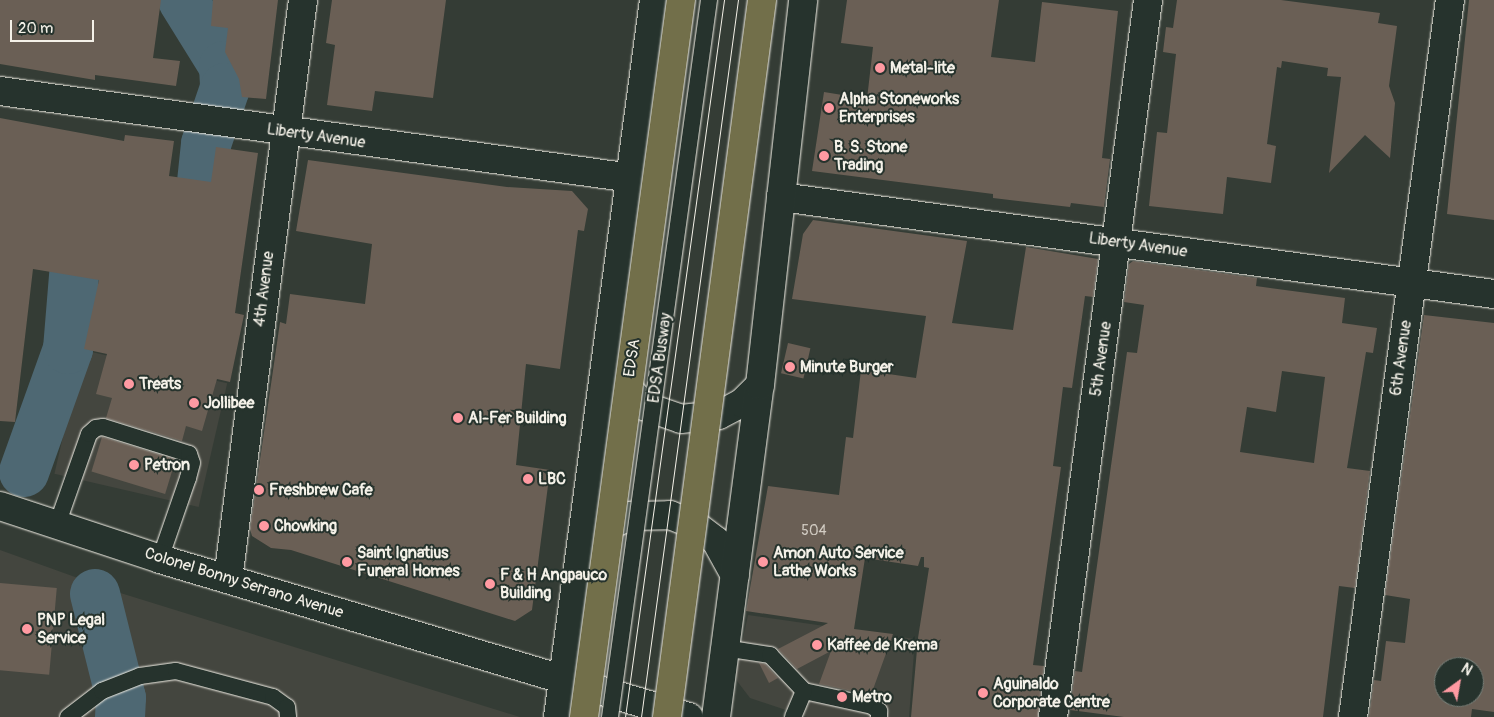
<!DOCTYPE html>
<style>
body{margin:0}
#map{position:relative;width:1494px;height:717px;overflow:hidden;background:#343c35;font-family:Pangolin,sans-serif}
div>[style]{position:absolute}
.built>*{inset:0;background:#44463f;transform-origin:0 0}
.river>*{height:50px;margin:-25px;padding:0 25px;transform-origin:25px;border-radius:25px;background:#4e6873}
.building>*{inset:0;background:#6a5f55;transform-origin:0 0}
.roads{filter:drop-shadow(0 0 1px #f4f1e8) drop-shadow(0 0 1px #f4f1e8)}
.lane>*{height:16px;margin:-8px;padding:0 8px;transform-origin:8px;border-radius:8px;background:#26332d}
.street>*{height:28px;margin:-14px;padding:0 14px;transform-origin:14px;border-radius:14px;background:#26332d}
.secondary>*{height:28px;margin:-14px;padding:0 14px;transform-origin:14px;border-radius:14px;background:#26332d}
.tram>*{height:1px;margin:-0.5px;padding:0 0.5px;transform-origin:0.5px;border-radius:0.5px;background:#f4f1e8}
.bridges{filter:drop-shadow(0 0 1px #f4f1e8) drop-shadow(0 0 1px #f4f1e8)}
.lane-bridge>*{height:16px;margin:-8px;padding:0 8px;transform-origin:8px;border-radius:8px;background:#26332d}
.highway-bridge>*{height:28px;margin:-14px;padding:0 14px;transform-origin:14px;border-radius:14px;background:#726f4a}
.dots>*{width:14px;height:14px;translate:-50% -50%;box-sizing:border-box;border:2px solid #26332d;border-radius:50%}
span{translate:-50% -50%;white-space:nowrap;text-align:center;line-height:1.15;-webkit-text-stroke:4px #26332d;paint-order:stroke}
.number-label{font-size:14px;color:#d2ccc3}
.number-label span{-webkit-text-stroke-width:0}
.poi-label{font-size:16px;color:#f4f1e8;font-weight:700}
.left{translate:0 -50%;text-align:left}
.street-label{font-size:16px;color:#f4f1e8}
.north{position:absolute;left:1434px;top:657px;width:50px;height:50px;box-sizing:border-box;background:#26332d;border:1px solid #787f78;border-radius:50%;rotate:32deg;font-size:14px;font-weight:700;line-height:20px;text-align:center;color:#f4f1e8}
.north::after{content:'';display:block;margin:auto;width:18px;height:22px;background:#ff9aa2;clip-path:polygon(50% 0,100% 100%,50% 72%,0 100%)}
.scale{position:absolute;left:10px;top:20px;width:84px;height:22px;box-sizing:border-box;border:2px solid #f4f1e8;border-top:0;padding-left:6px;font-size:15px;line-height:18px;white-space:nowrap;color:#f4f1e8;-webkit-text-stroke:4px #26332d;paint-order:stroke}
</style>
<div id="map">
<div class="built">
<i style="left:83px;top:350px;width:148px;height:127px;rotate:13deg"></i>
<i style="clip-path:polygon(0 550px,114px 591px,520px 717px,0 717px)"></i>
<i style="clip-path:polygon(748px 615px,915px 639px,909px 717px,807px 717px,750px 698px,737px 681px,736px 672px)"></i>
</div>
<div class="river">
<i style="left:183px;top:0;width:78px;rotate:58.2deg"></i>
<i style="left:224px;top:66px;width:22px;rotate:87deg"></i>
<i style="left:225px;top:88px;width:59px;rotate:108.7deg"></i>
<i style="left:206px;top:144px;width:105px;rotate:96deg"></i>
<i style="left:24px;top:472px;width:131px;rotate:-70.3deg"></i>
<i style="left:68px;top:349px;width:110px;rotate:-85.3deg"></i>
<i style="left:77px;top:239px;width:10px;rotate:-29deg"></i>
<i style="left:86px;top:234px;width:22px;rotate:8deg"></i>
<i style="left:95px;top:594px;width:107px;rotate:76deg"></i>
<i style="left:121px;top:698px;width:19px;rotate:93deg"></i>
</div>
<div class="building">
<i style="clip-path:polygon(0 0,161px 0,153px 58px,180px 61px,176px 86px,95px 75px,95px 80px,0 64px)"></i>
<i style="clip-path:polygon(213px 0,278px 0,266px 99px,242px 97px,239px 79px,225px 52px,228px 28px,211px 26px)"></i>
<i style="clip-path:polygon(332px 0,446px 0,433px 98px,375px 91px,372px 111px,327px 105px,335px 45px,326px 43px)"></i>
<i style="clip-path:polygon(847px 0,999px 0,991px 57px,1035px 62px,1042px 2px,1118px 11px,1102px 158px,1110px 159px,1104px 207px,1071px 203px,1070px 207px,993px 198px,993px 194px,812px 171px,824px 92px,867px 99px,873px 47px,841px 43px)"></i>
<i style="clip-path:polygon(1177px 0,1281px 0,1380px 13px,1378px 23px,1397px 26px,1389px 86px,1395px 103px,1390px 158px,1365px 135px,1329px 173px,1341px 77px,1327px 76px,1328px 68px,1282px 61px,1281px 68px,1277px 67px,1267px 144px,1276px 146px,1271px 183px,1227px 177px,1223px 214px,1149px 206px,1157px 132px,1167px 133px,1176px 54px,1163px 52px,1166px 27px,1173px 28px)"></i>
<i style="clip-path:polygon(1469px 0,1494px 0,1494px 220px,1447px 214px)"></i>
<i style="clip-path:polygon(0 118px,124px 141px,125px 135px,174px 141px,169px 176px,211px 182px,216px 147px,258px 153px,235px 313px,244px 315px,230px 382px,217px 379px,202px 431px,186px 426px,182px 441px,106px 418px,112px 398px,96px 394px,107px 354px,84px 349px,99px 280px,33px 269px,15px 422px,0 421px)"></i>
<i style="clip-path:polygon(308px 160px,507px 187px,572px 191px,588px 209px,584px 231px,578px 230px,560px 369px,526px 364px,516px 465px,550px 470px,532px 610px,515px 621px,291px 550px,271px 548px,252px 536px,250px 529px,280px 322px,286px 324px,290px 294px,365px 304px,372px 244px,296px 231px)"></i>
<i style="clip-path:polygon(813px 220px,967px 241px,952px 323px,1013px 330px,1026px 247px,1098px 259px,1093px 297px,1085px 296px,1072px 388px,1063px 387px,1053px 466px,1061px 467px,1033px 665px,1044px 666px,1038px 717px,911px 717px,918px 638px,929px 568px,924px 567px,924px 557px,921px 557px,918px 566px,865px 558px,854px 629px,893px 634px,871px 695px,819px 684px,831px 651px,797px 669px,778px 649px,828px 623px,746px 611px,768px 486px,839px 495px,846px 437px,853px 438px,861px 370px,916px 378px,926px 316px,792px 299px,803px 234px)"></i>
<i style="clip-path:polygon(evenodd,1133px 261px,1257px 278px,1256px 286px,1345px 298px,1342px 323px,1377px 328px,1373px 353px,1366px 352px,1347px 468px,1370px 471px,1355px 588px,1339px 586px,1323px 717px,1124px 717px,1070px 710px,1075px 671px,1082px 672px,1127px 352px,1137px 353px,1144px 305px,1124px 302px,1129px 264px,1133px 261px,1282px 371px,1325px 377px,1314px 463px,1240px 452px,1247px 407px,1276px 412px,1282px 371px)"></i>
<i style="clip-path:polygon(evenodd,1424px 315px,1494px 323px,1494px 712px,1472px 709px,1471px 717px,1369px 717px,1374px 680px,1381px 681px,1386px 641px,1405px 643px,1410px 599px,1385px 595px,1424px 315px,1444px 667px,1474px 667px,1474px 697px,1444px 697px,1444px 667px)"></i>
<i style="left:788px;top:343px;width:23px;height:31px;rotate:13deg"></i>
<i style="left:102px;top:437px;width:77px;height:36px;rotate:17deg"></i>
<i style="left:0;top:583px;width:57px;height:87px;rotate:5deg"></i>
<i style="clip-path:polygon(759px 663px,765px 664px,778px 678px,769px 683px)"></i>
</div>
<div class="roads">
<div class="lane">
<i style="left:57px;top:525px;width:96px;rotate:-70.6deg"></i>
<i style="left:89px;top:434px;width:9px;rotate:-41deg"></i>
<i style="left:96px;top:428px;width:7px;rotate:-8deg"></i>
<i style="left:103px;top:427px;width:90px;rotate:17.4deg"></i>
<i style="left:189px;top:454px;width:9px;rotate:72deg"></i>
<i style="left:192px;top:463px;width:16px;rotate:105deg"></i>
<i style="left:188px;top:478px;width:86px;rotate:109.1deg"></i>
<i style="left:724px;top:648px;width:47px;rotate:8.7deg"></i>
<i style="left:770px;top:655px;width:50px;rotate:46.6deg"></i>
<i style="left:804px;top:691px;width:70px;rotate:12.4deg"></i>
<i style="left:872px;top:706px;width:9px;rotate:36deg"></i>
<i style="left:879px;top:711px;width:6px;rotate:90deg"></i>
<i style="left:68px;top:717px;width:43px;rotate:-37.4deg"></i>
<i style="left:102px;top:691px;width:41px;rotate:-21.5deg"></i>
<i style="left:140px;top:676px;width:36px;rotate:-8deg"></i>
<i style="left:176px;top:671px;width:100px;rotate:15deg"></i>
<i style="left:273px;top:697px;width:17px;rotate:36deg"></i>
<i style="left:287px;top:707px;width:10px;rotate:84deg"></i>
<i style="left:793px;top:717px;width:28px;rotate:-67deg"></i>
</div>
<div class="street">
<i style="left:0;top:91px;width:638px;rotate:7.84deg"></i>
<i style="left:781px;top:197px;width:720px;rotate:7.75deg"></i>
<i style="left:228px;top:579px;width:584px;rotate:-82.62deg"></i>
<i style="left:1053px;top:717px;width:723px;rotate:-82.45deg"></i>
<i style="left:1353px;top:717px;width:724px;rotate:-82.3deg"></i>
</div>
<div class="secondary">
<i style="left:616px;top:375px;width:42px;rotate:47.9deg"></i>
<i style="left:644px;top:406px;width:39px;rotate:19deg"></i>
<i style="left:681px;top:419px;width:38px;rotate:-6deg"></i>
<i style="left:719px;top:415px;width:26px;rotate:-28deg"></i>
<i style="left:742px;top:403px;width:25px;rotate:-45deg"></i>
<i style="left:0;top:506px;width:169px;rotate:18.3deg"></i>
<i style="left:160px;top:559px;width:552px;rotate:16.63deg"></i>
<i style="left:593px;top:538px;width:18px;rotate:-41deg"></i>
<i style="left:607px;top:526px;width:26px;rotate:-23deg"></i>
<i style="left:631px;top:516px;width:39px;rotate:-1deg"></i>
<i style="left:670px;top:515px;width:27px;rotate:22deg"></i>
<i style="left:695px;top:525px;width:26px;rotate:37deg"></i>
<i style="left:716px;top:541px;width:39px;rotate:61deg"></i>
<i style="left:558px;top:717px;width:723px;rotate:-82.37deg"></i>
<i style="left:716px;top:717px;width:335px;rotate:-82.5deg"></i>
<i style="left:760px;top:385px;width:387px;rotate:-83.6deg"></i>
</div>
</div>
<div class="tram">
<i style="left:625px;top:717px;width:724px;rotate:-82.14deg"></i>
<i style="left:641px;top:717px;width:724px;rotate:-82.3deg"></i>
</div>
<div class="bridges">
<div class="lane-bridge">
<i style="left:610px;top:717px;width:724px;rotate:-82.14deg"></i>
</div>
<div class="highway-bridge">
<i style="left:584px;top:717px;width:724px;rotate:-82.3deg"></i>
<i style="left:667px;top:717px;width:723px;rotate:-82.45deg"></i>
</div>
</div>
<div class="dots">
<i style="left:880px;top:68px;background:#ff9aa2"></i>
<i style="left:829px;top:108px;background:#ff9aa2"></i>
<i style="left:824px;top:156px;background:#ff9aa2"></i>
<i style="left:790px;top:367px;background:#ff9aa2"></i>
<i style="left:129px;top:384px;background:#ff9aa2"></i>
<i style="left:194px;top:403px;background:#ff9aa2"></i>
<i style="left:458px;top:418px;background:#ff9aa2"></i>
<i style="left:134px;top:465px;background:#ff9aa2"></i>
<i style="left:528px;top:479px;background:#ff9aa2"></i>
<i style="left:259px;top:490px;background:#ff9aa2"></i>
<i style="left:264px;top:526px;background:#ff9aa2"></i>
<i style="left:347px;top:562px;background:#ff9aa2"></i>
<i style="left:763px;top:562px;background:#ff9aa2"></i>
<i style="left:490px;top:584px;background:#ff9aa2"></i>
<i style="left:27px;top:629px;background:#ff9aa2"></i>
<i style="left:817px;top:645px;background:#ff9aa2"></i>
<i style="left:983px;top:693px;background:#ff9aa2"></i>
<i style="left:842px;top:697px;background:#ff9aa2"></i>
</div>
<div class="number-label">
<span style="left:814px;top:531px">504</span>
</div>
<div class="poi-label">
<span class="left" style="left:890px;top:68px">Metal-lite</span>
<span class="left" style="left:839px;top:108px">Alpha Stoneworks<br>Enterprises</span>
<span class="left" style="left:834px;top:156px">B. S. Stone<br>Trading</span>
<span class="left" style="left:800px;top:367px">Minute Burger</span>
<span class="left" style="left:139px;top:384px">Treats</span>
<span class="left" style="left:204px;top:403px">Jollibee</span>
<span class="left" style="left:468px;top:418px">Al-Fer Building</span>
<span class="left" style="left:144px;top:465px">Petron</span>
<span class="left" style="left:538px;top:479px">LBC</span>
<span class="left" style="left:269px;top:490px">Freshbrew Cafe</span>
<span class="left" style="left:274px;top:526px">Chowking</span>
<span class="left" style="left:357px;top:562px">Saint Ignatius<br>Funeral Homes</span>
<span class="left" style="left:773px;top:562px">Amon Auto Service<br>Lathe Works</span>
<span class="left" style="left:500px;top:584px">F &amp; H Angpauco<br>Building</span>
<span class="left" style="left:37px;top:629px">PNP Legal<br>Service</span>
<span class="left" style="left:827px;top:645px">Kaffee de Krema</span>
<span class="left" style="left:993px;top:693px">Aguinaldo<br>Corporate Centre</span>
<span class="left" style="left:852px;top:697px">Metro</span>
</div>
<div class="street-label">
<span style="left:316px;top:136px;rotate:8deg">Liberty Avenue</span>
<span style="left:1138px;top:245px;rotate:8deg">Liberty Avenue</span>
<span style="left:264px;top:289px;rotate:-83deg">4th Avenue</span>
<span style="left:632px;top:358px;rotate:-82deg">EDSA</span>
<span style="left:660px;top:358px;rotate:-82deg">EDSA Busway</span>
<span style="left:1401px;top:358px;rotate:-82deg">6th Avenue</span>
<span style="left:1101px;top:359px;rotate:-82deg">5th Avenue</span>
<span style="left:244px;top:583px;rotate:17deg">Colonel Bonny Serrano Avenue</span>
</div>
<div class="north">N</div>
<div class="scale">20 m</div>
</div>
